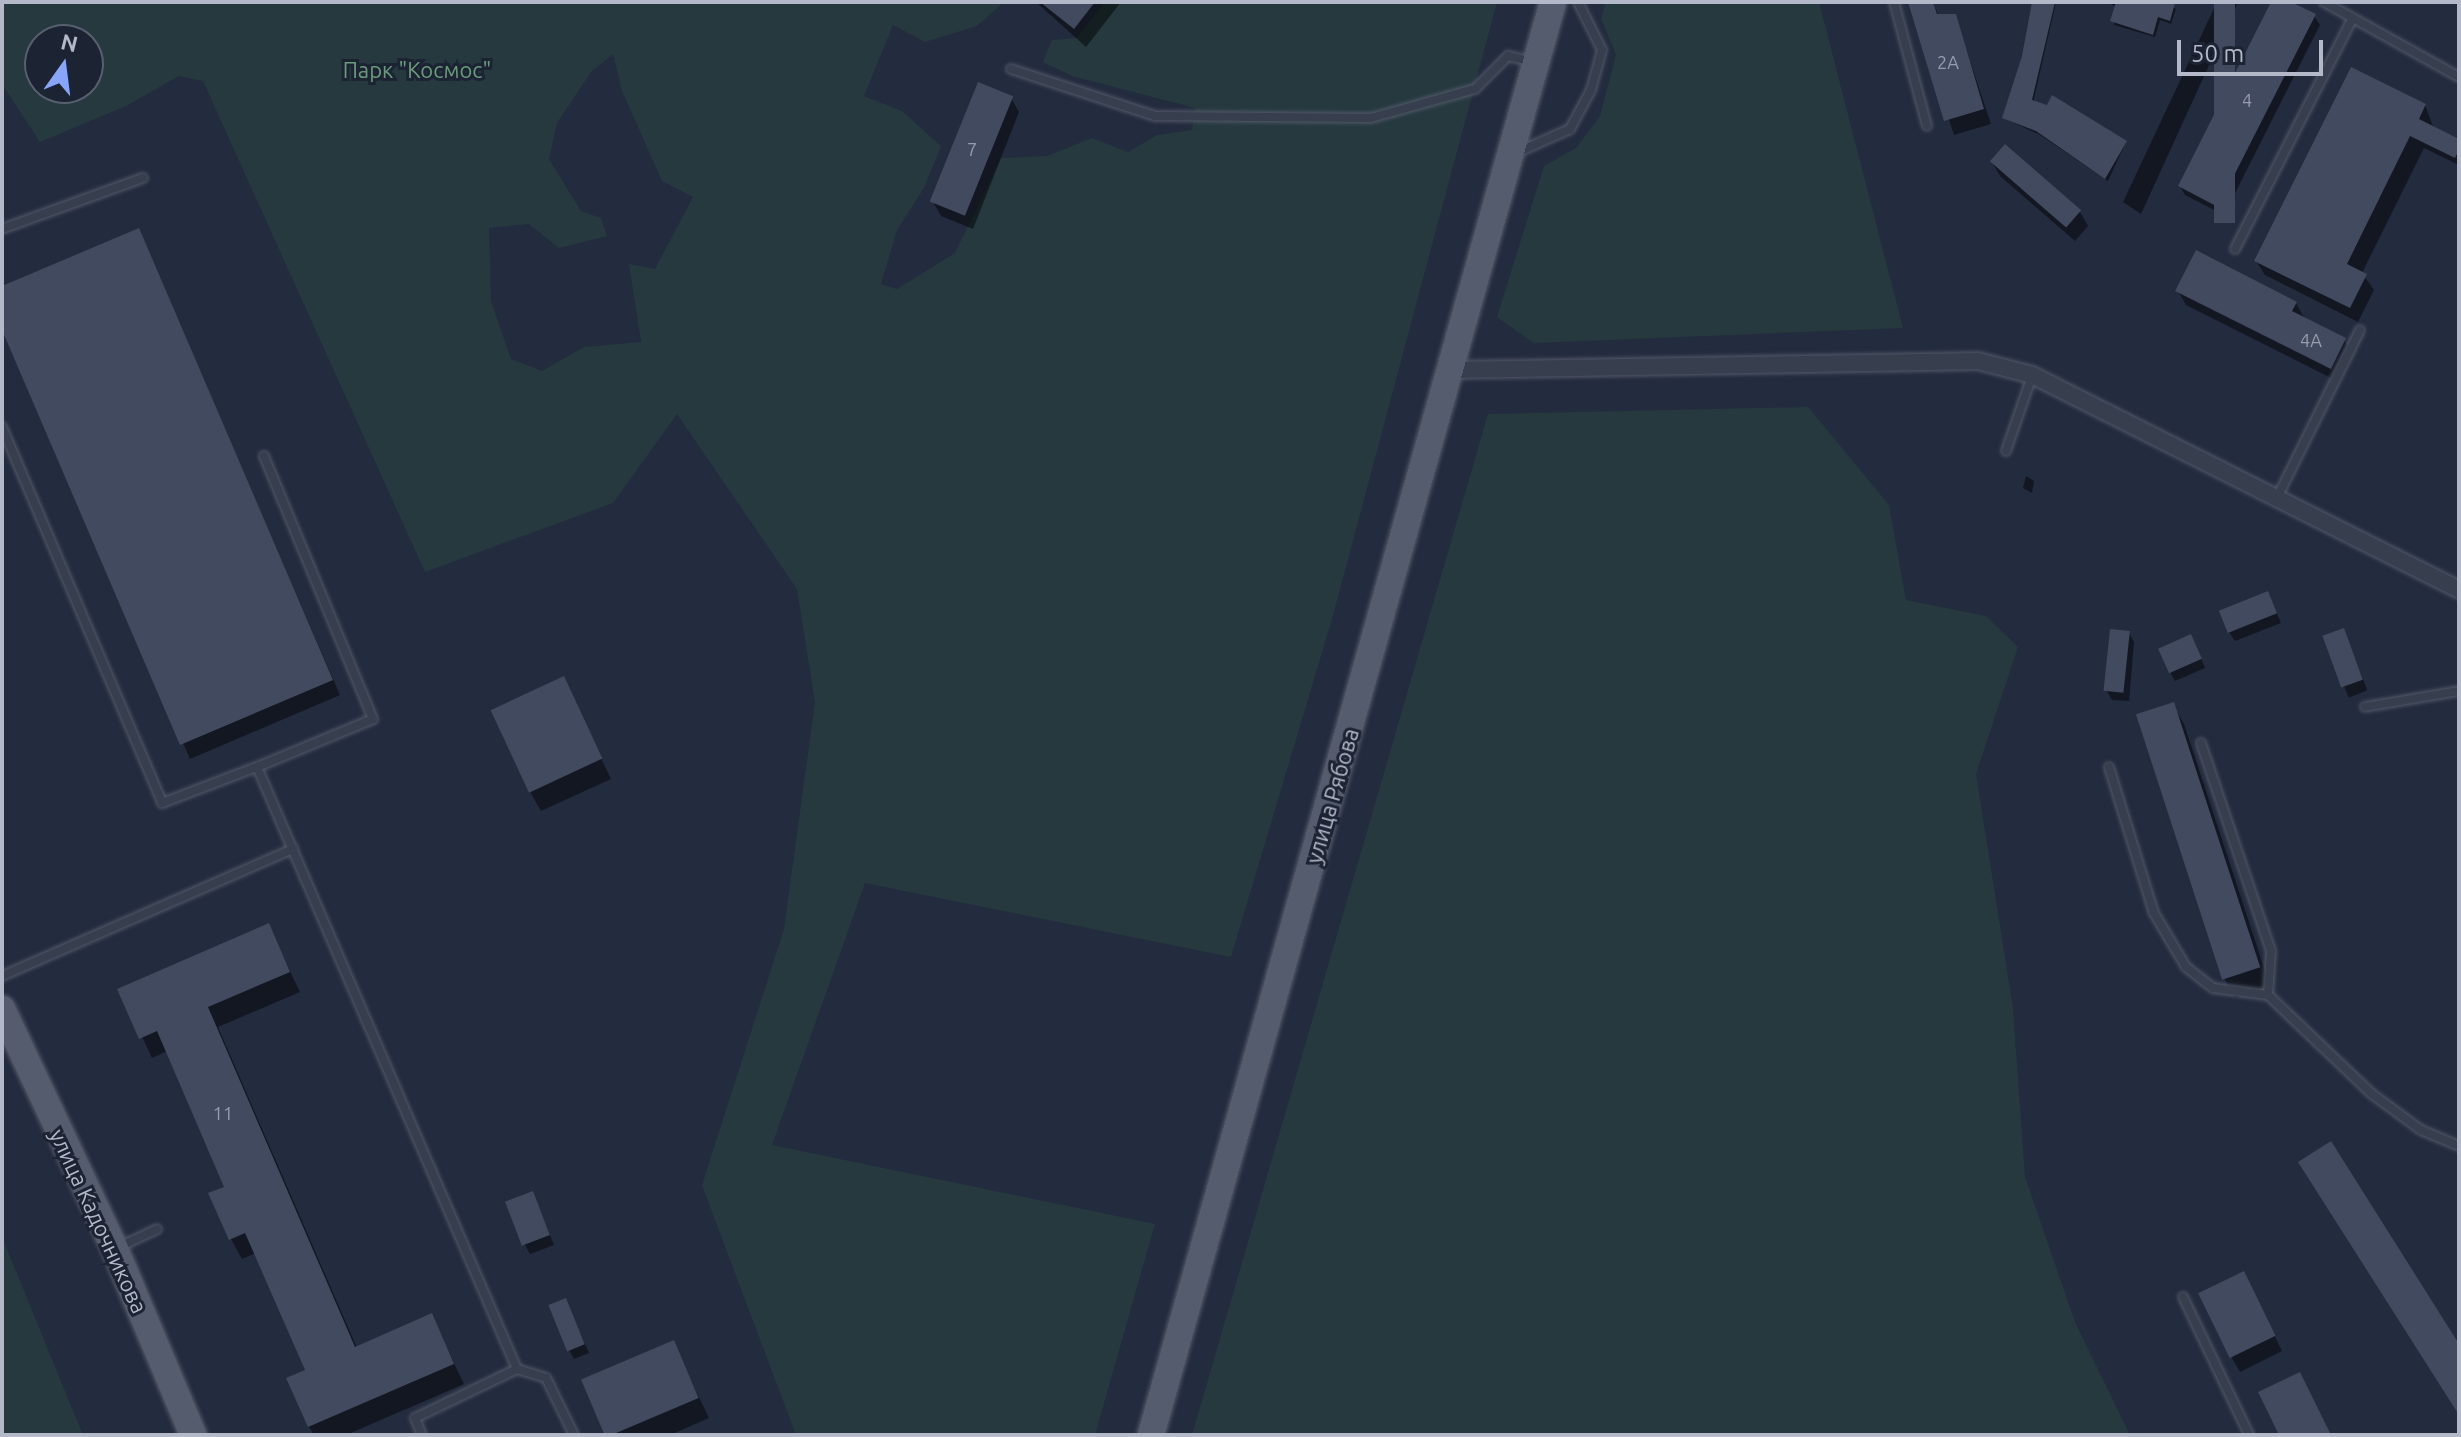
<!DOCTYPE html>
<meta charset="utf-8">
<style>
body{margin:0}
#map{position:relative;width:2461px;height:1437px;overflow:hidden;background:#232b3e;font-family:Ubuntu,sans-serif}
div>[style]{position:absolute}
.green>*{inset:0;background:#25393f}
.shadow>*{inset:0;background:#0007;transform-origin:0 0}
.building>*{inset:0;background:#424a60;transform-origin:0 0}
.roads{filter:drop-shadow(0 0 2px #525969) drop-shadow(0 0 2px #525969)}
.lane>*{height:8px;margin:-4px;padding:0 4px;transform-origin:4px;border-radius:4px;background:#373e4e}
.street>*{height:16px;margin:-8px;padding:0 8px;transform-origin:8px;border-radius:8px;background:#373e4e}
.primary>*{height:26px;margin:-13px;padding:0 13px;transform-origin:13px;border-radius:13px;background:#555c6e}
span{translate:-50% -50%;white-space:nowrap;text-align:center;line-height:1.15;-webkit-text-stroke:6px #1c2333;paint-order:stroke}
.number-label{font-size:18px;color:#979daf}
.number-label span{-webkit-text-stroke-width:0}
.park-label{font-size:22px;color:#699b7b}
.street-label{font-size:22px;color:#b3b9c9}
.frame{position:absolute;inset:0;border:4px solid #b3b9c9;pointer-events:none}
.north{position:absolute;left:24px;top:24px;width:80px;height:80px;box-sizing:border-box;background:#1c2333;border:2px solid #585f6f;border-radius:50%;rotate:14deg;font-size:22px;font-weight:700;line-height:32px;text-align:center;color:#b3b9c9}
.north::after{content:'';display:block;margin:auto;width:28px;height:36px;background:#86a5fb;clip-path:polygon(50% 0,100% 100%,50% 72%,0 100%)}
.scale{position:absolute;left:2177px;top:40px;width:146px;height:36px;box-sizing:border-box;border:4px solid #b3b9c9;border-top:0;padding-left:10px;font-size:24px;line-height:28px;white-space:nowrap;color:#b3b9c9;-webkit-text-stroke:6px #1c2333;paint-order:stroke}
</style>
<div id="map">
<div class="green">
<i style="clip-path:polygon(evenodd,2px 2px,1004px 2px,977px 26px,925px 42px,893px 25px,864px 96px,902px 111px,941px 146px,924px 188px,897px 230px,881px 284px,897px 289px,955px 253px,1001px 158px,1047px 156px,1092px 138px,1128px 152px,1157px 135px,1192px 130px,1195px 108px,1072px 76px,1043px 62px,1052px 40px,1076px 38px,1105px 2px,1497px 2px,1332px 619px,1231px 957px,865px 883px,772px 1145px,1155px 1224px,1095px 1435px,796px 1435px,702px 1185px,784px 929px,815px 702px,797px 589px,677px 414px,613px 503px,425px 572px,203px 81px,179px 76px,126px 106px,40px 142px,2px 84px,2px 2px,40px 40px,88px 40px,88px 88px,40px 88px,40px 40px,2px 2px,613px 54px,622px 91px,662px 181px,693px 197px,655px 269px,629px 264px,641px 342px,584px 347px,542px 371px,511px 359px,491px 301px,489px 228px,529px 224px,559px 248px,607px 236px,601px 218px,581px 211px,549px 159px,557px 123px,591px 72px,613px 54px)"></i>
<i style="clip-path:polygon(1606px 2px,1819px 2px,1903px 328px,1534px 343px,1497px 317px,1544px 166px,1576px 148px,1600px 116px,1616px 55px,1601px 19px)"></i>
<i style="clip-path:polygon(1808px 407px,1889px 505px,1906px 600px,1986px 616px,2018px 647px,1976px 774px,2013px 1008px,2025px 1177px,2075px 1322px,2130px 1435px,1192px 1435px,1488px 414px)"></i>
<i style="clip-path:polygon(2px 1237px,83px 1435px,2px 1435px)"></i>
</div>
<div class="shadow">
<i style="clip-path:polygon(1036px 2px,1121px 2px,1086px 47px)"></i>
<i style="clip-path:polygon(1910px 2px,1933px 2px,1939px 16px,1955px 16px,1991px 124px,1954px 135px)"></i>
<i style="clip-path:polygon(2034px 2px,2056px 2px,2033px 103px,2126px 142px,2108px 181px,2040px 135px,2004px 118px,2024px 56px)"></i>
<i style="clip-path:polygon(2107px 2px,2164px 2px,2176px 9px,2171px 24px,2160px 20px,2155px 37px,2114px 25px,2117px 7px)"></i>
<i style="clip-path:polygon(2217px 2px,2238px 2px,2141px 214px,2123px 202px)"></i>
<i style="clip-path:polygon(2273px 2px,2286px 2px,2314px 16px,2320px 25px,2224px 215px,2185px 195px,2180px 186px)"></i>
<i style="clip-path:polygon(1011px 98px,1019px 112px,973px 229px,941px 216px,933px 202px)"></i>
<i style="clip-path:polygon(2425px 105px,2434px 129px,2459px 141px,2459px 165px,2424px 148px,2362px 273px,2374px 290px,2358px 322px,2265px 275px,2256px 261px)"></i>
<i style="clip-path:polygon(1992px 162px,2080px 212px,2088px 226px,2075px 241px,2000px 176px)"></i>
<i style="clip-path:polygon(138px 230px,340px 695px,190px 759px,2px 325px,2px 289px)"></i>
<i style="clip-path:polygon(2178px 291px,2296px 303px,2304px 318px,2344px 340px,2353px 354px,2339px 382px,2186px 305px)"></i>
<i style="clip-path:polygon(2026px 476px,2034px 481px,2032px 493px,2023px 488px)"></i>
<i style="clip-path:polygon(2268px 593px,2281px 623px,2235px 641px,2229px 632px)"></i>
<i style="left:2343px;top:630px;width:65px;height:20px;rotate:68deg"></i>
<i style="clip-path:polygon(2129px 633px,2134px 642px,2129px 701px,2112px 700px,2106px 690px)"></i>
<i style="clip-path:polygon(2196px 646px,2205px 668px,2175px 681px,2170px 672px)"></i>
<i style="clip-path:polygon(563px 679px,611px 779px,541px 811px,530px 792px)"></i>
<i style="clip-path:polygon(2173px 705px,2184px 724px,2270px 986px,2235px 998px,2224px 978px)"></i>
<i style="clip-path:polygon(268px 926px,300px 992px,218px 1027px,357px 1348px,431px 1316px,464px 1384px,346px 1435px,314px 1435px,309px 1427px,289px 1379px,307px 1371px,256px 1253px,242px 1259px,231px 1239px,211px 1195px,227px 1188px,167px 1051px,152px 1058px,120px 990px)"></i>
<i style="clip-path:polygon(537px 1203px,554px 1245px,530px 1254px,525px 1245px)"></i>
<i style="clip-path:polygon(2251px 1288px,2282px 1351px,2240px 1372px,2232px 1358px)"></i>
<i style="clip-path:polygon(565px 1300px,589px 1353px,574px 1359px,569px 1350px)"></i>
<i style="clip-path:polygon(673px 1343px,709px 1418px,670px 1435px,606px 1435px,583px 1381px)"></i>
</div>
<div class="building">
<i style="clip-path:polygon(1040px 2px,1095px 2px,1074px 29px)"></i>
<i style="clip-path:polygon(1908px 2px,1933px 2px,1937px 14px,1956px 14px,1984px 109px,1944px 121px)"></i>
<i style="clip-path:polygon(2032px 2px,2055px 2px,2032px 100px,2047px 105px,2052px 95px,2127px 141px,2105px 179px,2036px 131px,2002px 118px,2022px 56px)"></i>
<i style="clip-path:polygon(2116px 2px,2171px 2px,2175px 3px,2170px 21px,2158px 17px,2153px 35px,2110px 21px)"></i>
<i style="left:2214px;top:2px;width:21px;height:221px"></i>
<i style="clip-path:polygon(2271px 2px,2291px 2px,2316px 14px,2218px 207px,2178px 186px)"></i>
<i style="clip-path:polygon(2351px 67px,2426px 104px,2419px 119px,2459px 139px,2459px 150px,2455px 158px,2410px 136px,2347px 264px,2367px 274px,2350px 308px,2254px 261px)"></i>
<i style="left:978px;top:82px;width:38px;height:129px;rotate:22deg"></i>
<i style="left:2005px;top:144px;width:101px;height:23px;rotate:41deg"></i>
<i style="clip-path:polygon(139px 228px,333px 680px,180px 745px,2px 330px,2px 286px)"></i>
<i style="clip-path:polygon(2196px 250px,2297px 302px,2292px 311px,2346px 338px,2331px 369px,2175px 291px)"></i>
<i style="left:2268px;top:591px;width:24px;height:53px;rotate:68deg"></i>
<i style="left:2344px;top:628px;width:55px;height:23px;rotate:70deg"></i>
<i style="left:2110px;top:629px;width:20px;height:62px;rotate:6deg"></i>
<i style="left:2191px;top:634px;width:27px;height:36px;rotate:66deg"></i>
<i style="left:564px;top:676px;width:91px;height:81px;rotate:65deg"></i>
<i style="left:2174px;top:702px;width:279px;height:40px;rotate:72deg"></i>
<i style="clip-path:polygon(269px 923px,290px 972px,208px 1007px,355px 1347px,432px 1313px,454px 1364px,308px 1427px,286px 1378px,305px 1370px,245px 1233px,229px 1240px,208px 1193px,224px 1187px,157px 1031px,139px 1039px,117px 989px)"></i>
<i style="clip-path:polygon(2331px 1141px,2459px 1344px,2459px 1415px,2298px 1162px)"></i>
<i style="left:533px;top:1191px;width:47px;height:30px;rotate:69deg"></i>
<i style="left:2244px;top:1271px;width:72px;height:51px;rotate:64deg"></i>
<i style="left:566px;top:1298px;width:50px;height:19px;rotate:68deg"></i>
<i style="left:674px;top:1340px;width:63px;height:101px;rotate:67deg"></i>
<i style="clip-path:polygon(2300px 1372px,2331px 1435px,2279px 1435px,2258px 1392px)"></i>
</div>
<div class="roads">
<div class="lane">
<i style="left:1894px;top:2px;width:128px;rotate:75.1deg"></i>
<i style="left:2324px;top:2px;width:154px;rotate:29.1deg"></i>
<i style="left:1011px;top:69px;width:151px;rotate:18.1deg"></i>
<i style="left:1155px;top:116px;width:216px;rotate:0.5deg"></i>
<i style="left:1371px;top:118px;width:108px;rotate:-15.6deg"></i>
<i style="left:1475px;top:89px;width:47px;rotate:-45deg"></i>
<i style="left:1508px;top:56px;width:26px;rotate:13deg"></i>
<i style="left:1516px;top:153px;width:59px;rotate:-24deg"></i>
<i style="left:1570px;top:129px;width:44px;rotate:-61.7deg"></i>
<i style="left:1591px;top:90px;width:41px;rotate:-74.6deg"></i>
<i style="left:1602px;top:50px;width:54px;rotate:-116.6deg"></i>
<i style="left:2px;top:229px;width:150px;rotate:-19.9deg"></i>
<i style="left:2235px;top:249px;width:256px;rotate:-63deg"></i>
<i style="left:2px;top:427px;width:409px;rotate:66.9deg"></i>
<i style="left:162px;top:803px;width:102px;rotate:-20.8deg"></i>
<i style="left:2006px;top:451px;width:79px;rotate:-70.9deg"></i>
<i style="left:264px;top:456px;width:285px;rotate:67.5deg"></i>
<i style="left:373px;top:719px;width:126px;rotate:157.5deg"></i>
<i style="left:257px;top:767px;width:656px;rotate:66.64deg"></i>
<i style="left:517px;top:1369px;width:113px;rotate:154.3deg"></i>
<i style="left:415px;top:1418px;width:18px;rotate:68deg"></i>
<i style="left:2277px;top:498px;width:187px;rotate:-63.7deg"></i>
<i style="left:2365px;top:707px;width:95px;rotate:-9.7deg"></i>
<i style="left:2201px;top:743px;width:219px;rotate:71.4deg"></i>
<i style="left:2271px;top:951px;width:44px;rotate:93.9deg"></i>
<i style="left:2109px;top:767px;width:153px;rotate:72.9deg"></i>
<i style="left:2154px;top:913px;width:63px;rotate:59.3deg"></i>
<i style="left:2186px;top:967px;width:34px;rotate:38deg"></i>
<i style="left:2213px;top:988px;width:55px;rotate:7.3deg"></i>
<i style="left:2268px;top:995px;width:144px;rotate:43.6deg"></i>
<i style="left:2372px;top:1094px;width:61px;rotate:36.3deg"></i>
<i style="left:2421px;top:1130px;width:41px;rotate:22.8deg"></i>
<i style="left:2px;top:976px;width:318px;rotate:-23.6deg"></i>
<i style="left:119px;top:1247px;width:42px;rotate:-25.3deg"></i>
<i style="left:2183px;top:1297px;width:153px;rotate:64.4deg"></i>
<i style="left:517px;top:1369px;width:30px;rotate:17deg"></i>
<i style="left:546px;top:1378px;width:64px;rotate:63.8deg"></i>
</div>
<div class="street">
<i style="left:1451px;top:370px;width:527px;rotate:-0.98deg"></i>
<i style="left:1978px;top:361px;width:56px;rotate:14.5deg"></i>
<i style="left:2032px;top:375px;width:478px;rotate:26.7deg"></i>
</div>
<div class="primary">
<i style="left:2px;top:1009px;width:265px;rotate:64.8deg"></i>
<i style="left:115px;top:1249px;width:202px;rotate:67.2deg"></i>
<i style="left:1151px;top:1435px;width:1488px;rotate:-74.33deg"></i>
</div>
</div>
<div class="number-label">
<span style="left:1948px;top:62px">2А</span>
<span style="left:2247px;top:100px">4</span>
<span style="left:972px;top:149px">7</span>
<span style="left:2311px;top:340px">4А</span>
<span style="left:223px;top:1113px">11</span>
</div>
<div class="park-label">
<span style="left:417px;top:70px">Парк "Космос"</span>
</div>
<div class="street-label">
<span style="left:1332px;top:796px;rotate:-74deg">улица Рябова</span>
<span style="left:99px;top:1221px;rotate:65deg">улица Кадочникова</span>
</div>
<div class="frame"></div>
<div class="north">N</div>
<div class="scale">50 m</div>
</div>
